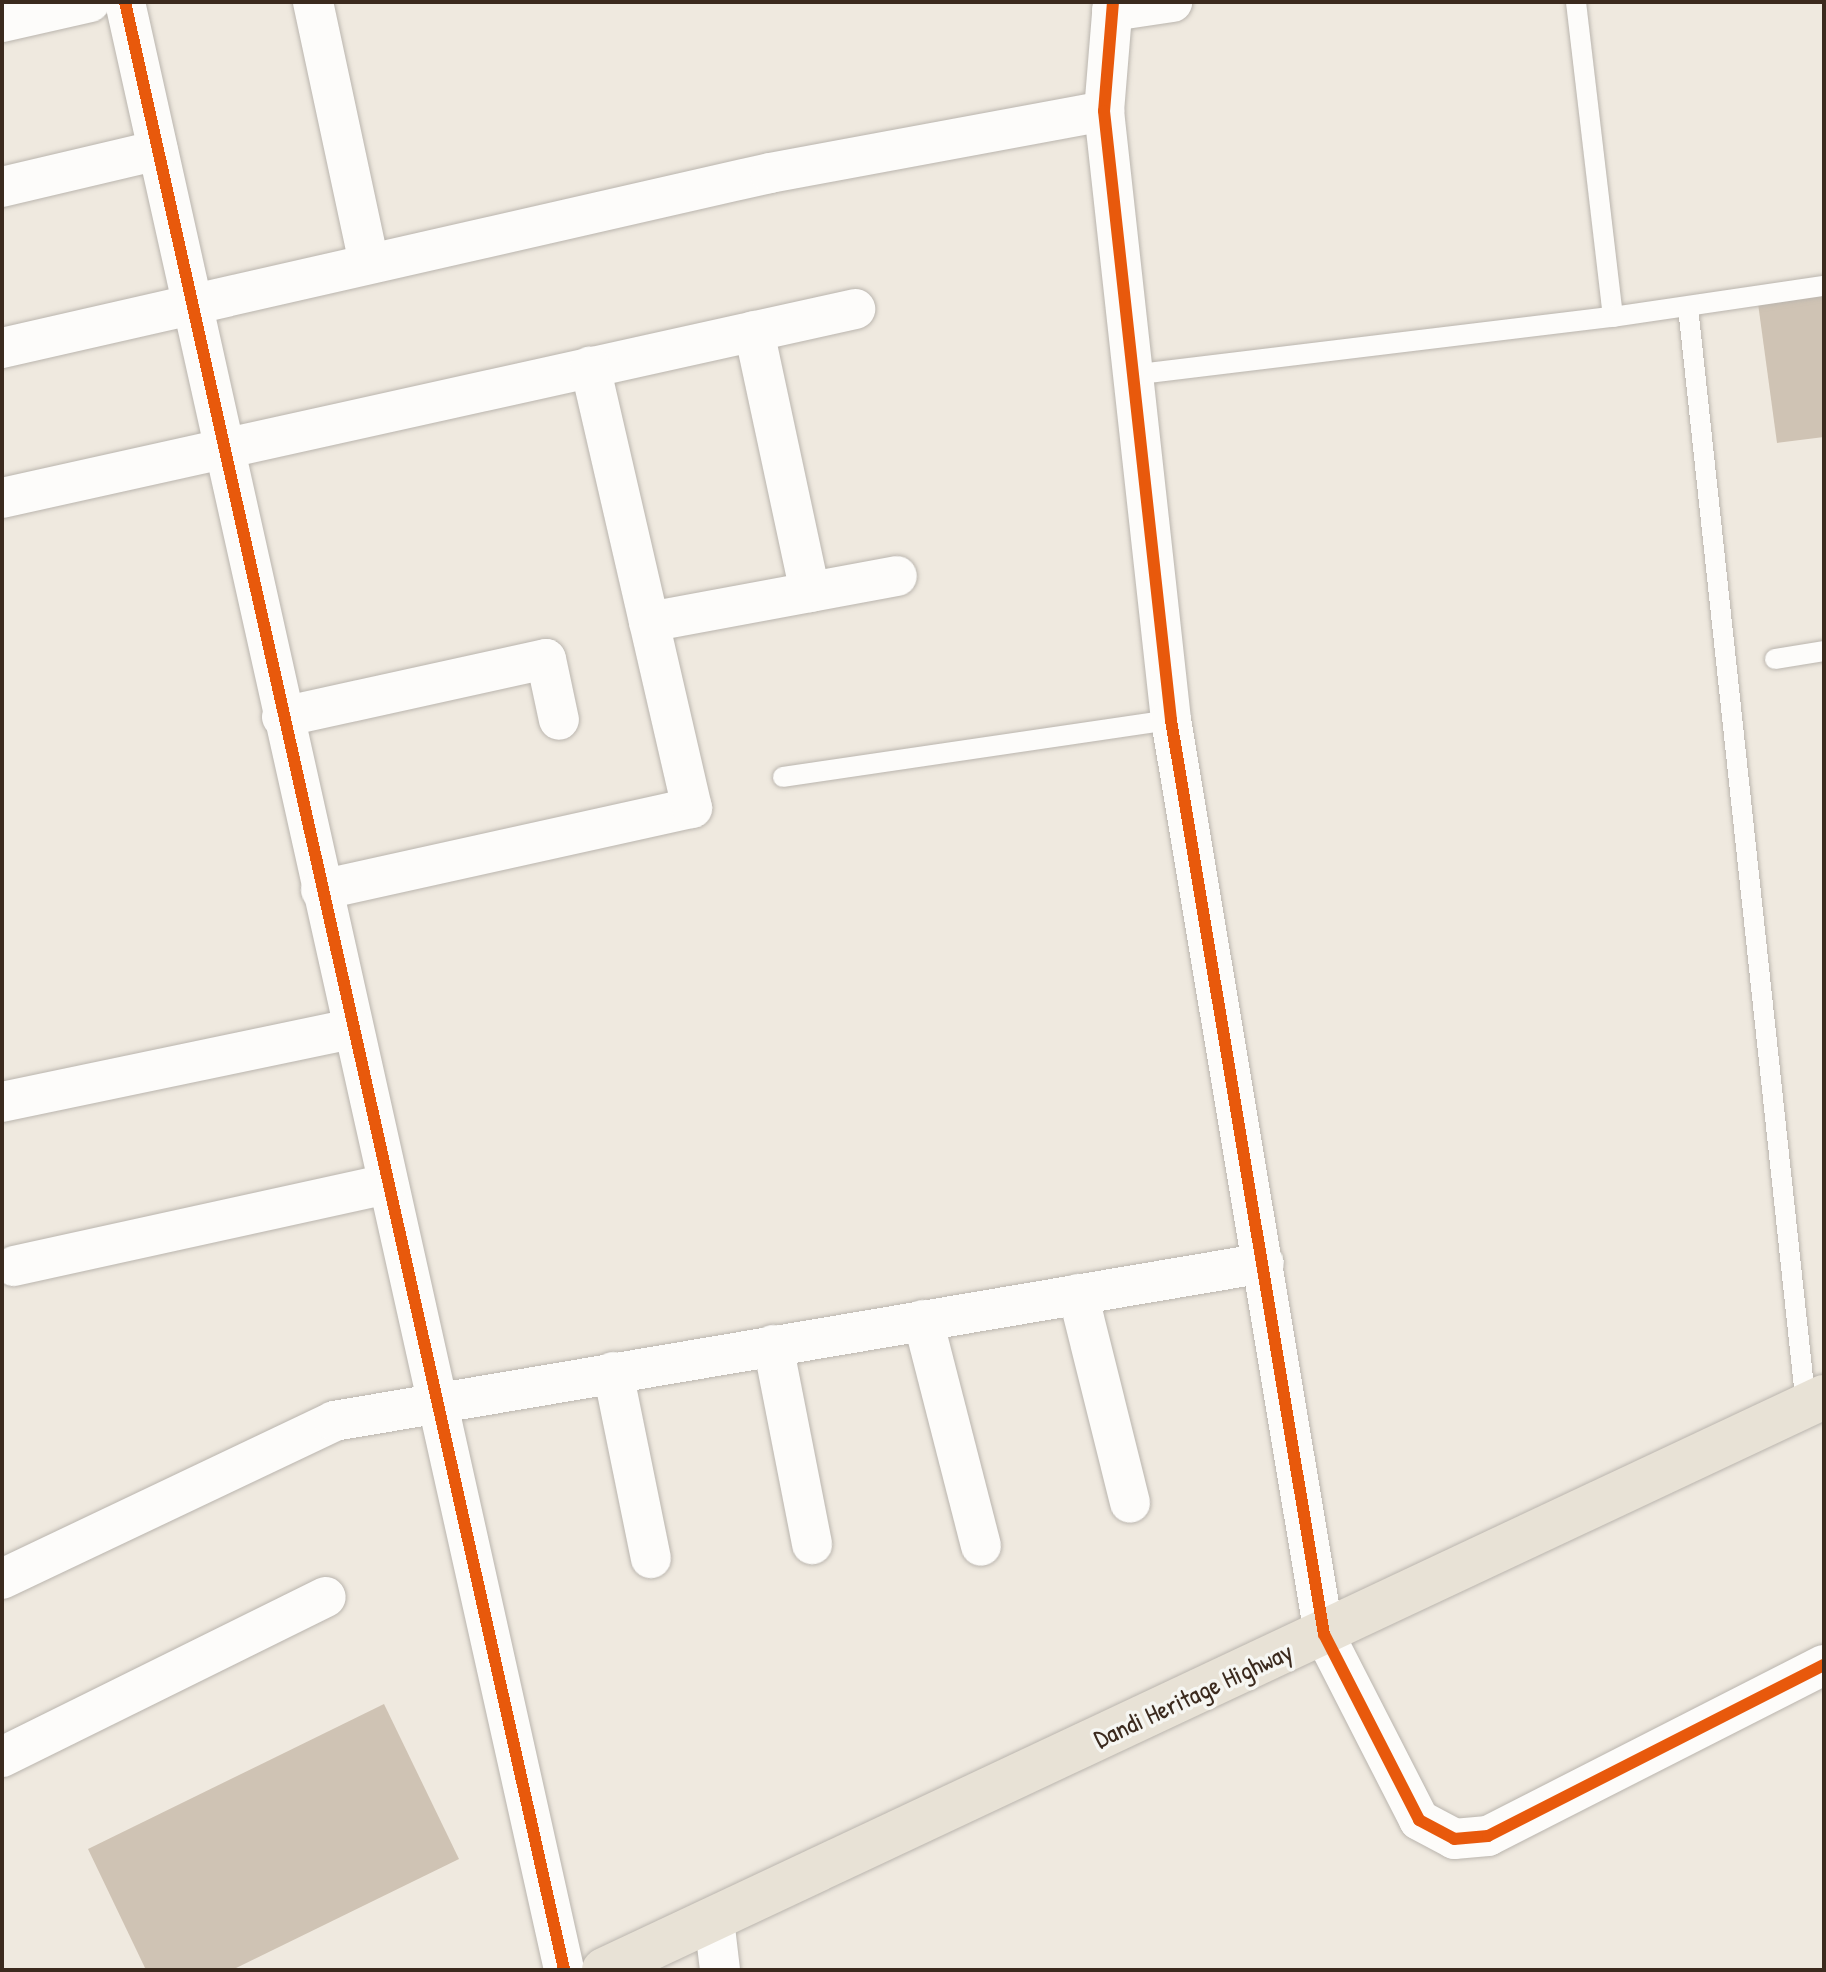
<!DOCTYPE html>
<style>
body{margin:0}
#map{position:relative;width:1826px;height:1972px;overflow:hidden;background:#efe9df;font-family:"Patrick Hand",sans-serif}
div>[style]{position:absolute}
.building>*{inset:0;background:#cfc3b4}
.roads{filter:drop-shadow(0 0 2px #bab5ae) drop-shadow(0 0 2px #bab5ae)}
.lane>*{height:20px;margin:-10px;padding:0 10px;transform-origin:10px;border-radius:10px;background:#fdfcfa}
.street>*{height:40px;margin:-20px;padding:0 20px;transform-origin:20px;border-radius:20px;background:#fdfcfa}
.highway>*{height:44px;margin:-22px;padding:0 22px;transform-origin:22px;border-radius:22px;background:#e8e2d6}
.cycleway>*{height:12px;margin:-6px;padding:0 6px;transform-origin:6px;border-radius:6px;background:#e8590c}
span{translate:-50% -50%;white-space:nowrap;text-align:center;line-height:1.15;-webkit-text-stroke:7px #f6f6f2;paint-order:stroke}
.street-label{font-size:26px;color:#3b2a1e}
.frame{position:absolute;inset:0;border:4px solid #3b2a1e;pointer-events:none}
</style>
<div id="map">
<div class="building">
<i style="clip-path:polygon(1824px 288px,1824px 437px,1777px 443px,1757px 296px)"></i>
<i style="clip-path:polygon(384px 1704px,459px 1859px,232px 1970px,146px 1970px,88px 1849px)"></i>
</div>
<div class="roads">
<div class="lane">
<i style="left:1576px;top:2px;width:317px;rotate:83.3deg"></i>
<i style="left:1688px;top:307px;width:1105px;rotate:83.87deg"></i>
<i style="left:1131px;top:375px;width:485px;rotate:-6.9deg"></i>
<i style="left:1613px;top:317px;width:213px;rotate:-8.4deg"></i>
<i style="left:1775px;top:659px;width:50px;rotate:-9.3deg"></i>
<i style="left:783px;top:777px;width:392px;rotate:-8.4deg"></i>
</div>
<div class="street">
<i style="left:125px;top:2px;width:2016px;rotate:77.42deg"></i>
<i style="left:313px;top:2px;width:267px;rotate:77.9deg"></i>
<i style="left:1113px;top:2px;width:109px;rotate:94.7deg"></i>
<i style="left:1104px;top:111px;width:613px;rotate:83.72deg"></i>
<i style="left:1171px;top:720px;width:927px;rotate:80.5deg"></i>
<i style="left:1324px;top:1634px;width:209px;rotate:62.9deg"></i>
<i style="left:1419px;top:1820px;width:40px;rotate:28deg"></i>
<i style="left:1454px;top:1839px;width:34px;rotate:-5deg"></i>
<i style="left:1488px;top:1836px;width:377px;rotate:-27deg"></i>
<i style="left:1112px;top:11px;width:61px;rotate:-8.5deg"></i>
<i style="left:2px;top:22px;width:90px;rotate:-12.8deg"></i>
<i style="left:2px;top:187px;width:160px;rotate:-13.3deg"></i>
<i style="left:754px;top:331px;width:267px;rotate:77.9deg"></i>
<i style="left:2px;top:348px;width:788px;rotate:-12.84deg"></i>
<i style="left:770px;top:173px;width:340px;rotate:-10.5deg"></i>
<i style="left:2px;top:498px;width:874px;rotate:-12.49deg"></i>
<i style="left:649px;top:622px;width:252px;rotate:-10.5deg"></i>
<i style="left:282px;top:717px;width:270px;rotate:-12.4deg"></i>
<i style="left:546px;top:659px;width:62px;rotate:78deg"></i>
<i style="left:321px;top:890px;width:380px;rotate:-12.5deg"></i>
<i style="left:692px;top:808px;width:453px;rotate:-103deg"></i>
<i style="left:2px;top:1102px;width:358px;rotate:-11.8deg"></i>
<i style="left:14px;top:1266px;width:382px;rotate:-12.4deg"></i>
<i style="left:1078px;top:1294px;width:215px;rotate:76deg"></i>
<i style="left:923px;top:1320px;width:233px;rotate:75.6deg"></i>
<i style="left:773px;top:1345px;width:203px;rotate:78.9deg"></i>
<i style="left:613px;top:1372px;width:190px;rotate:78.5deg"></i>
<i style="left:2px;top:1579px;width:368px;rotate:-25.4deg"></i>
<i style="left:334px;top:1421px;width:943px;rotate:-9.64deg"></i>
<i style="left:2px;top:1757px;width:361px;rotate:-26.3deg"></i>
<i style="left:714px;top:1919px;width:51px;rotate:83.3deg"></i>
</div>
<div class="highway">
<i style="left:604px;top:1970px;width:1348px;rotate:-25.16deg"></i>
</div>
</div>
<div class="cycleway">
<i style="left:125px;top:2px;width:2016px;rotate:77.42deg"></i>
<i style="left:1113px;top:2px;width:109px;rotate:94.7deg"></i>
<i style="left:1104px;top:111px;width:613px;rotate:83.72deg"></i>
<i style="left:1171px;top:720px;width:927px;rotate:80.5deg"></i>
<i style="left:1324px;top:1634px;width:209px;rotate:62.9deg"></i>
<i style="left:1419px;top:1820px;width:40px;rotate:28deg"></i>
<i style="left:1454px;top:1839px;width:34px;rotate:-5deg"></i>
<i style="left:1488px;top:1836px;width:377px;rotate:-27deg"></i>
</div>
<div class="street-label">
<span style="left:1193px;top:1695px;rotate:-25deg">Dandi Heritage Highway</span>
</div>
<div class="frame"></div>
</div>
